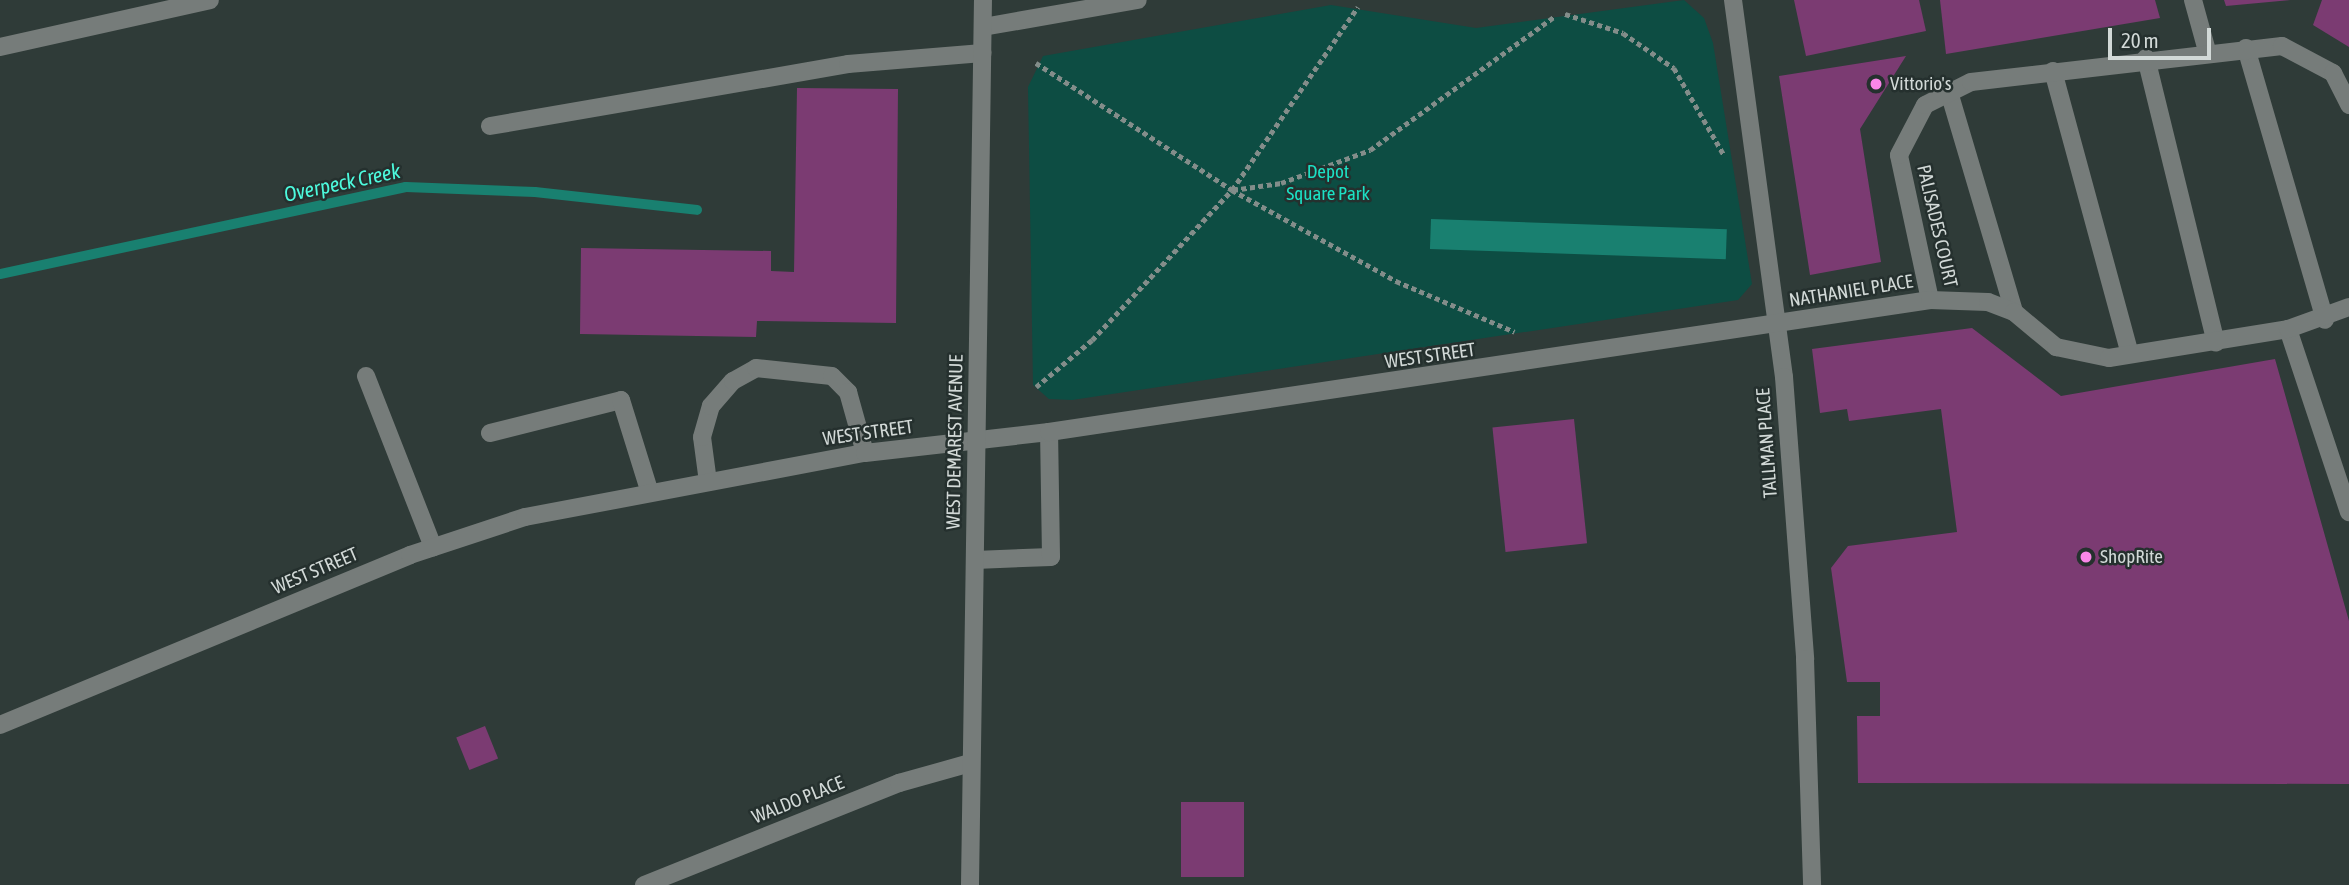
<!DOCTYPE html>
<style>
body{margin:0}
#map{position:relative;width:2349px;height:885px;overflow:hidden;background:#2f3b38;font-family:"Asap Condensed",sans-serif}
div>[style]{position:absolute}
.green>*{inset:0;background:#0d4d43}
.water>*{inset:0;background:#198070;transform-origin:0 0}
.stream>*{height:10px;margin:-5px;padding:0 5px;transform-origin:5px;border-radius:5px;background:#198070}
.building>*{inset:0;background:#7b3b72;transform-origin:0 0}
.path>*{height:4.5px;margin-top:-2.25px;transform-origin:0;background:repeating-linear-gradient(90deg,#838d8a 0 5px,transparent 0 8.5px)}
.minor>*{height:18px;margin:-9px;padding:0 9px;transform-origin:9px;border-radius:9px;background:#767c7a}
.dots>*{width:19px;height:19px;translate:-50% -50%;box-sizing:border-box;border:4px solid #25302e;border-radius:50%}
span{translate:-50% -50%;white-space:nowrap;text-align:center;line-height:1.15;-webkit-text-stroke:5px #25302e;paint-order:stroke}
.poi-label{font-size:19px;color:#d2d9d7}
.left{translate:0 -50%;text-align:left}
.park-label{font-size:19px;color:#1ce0c4}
.street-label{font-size:19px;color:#d2d9d7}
.water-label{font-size:21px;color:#4dfbde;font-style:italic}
.scale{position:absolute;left:2108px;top:28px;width:103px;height:32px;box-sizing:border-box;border:4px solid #d2d9d7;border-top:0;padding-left:9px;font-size:21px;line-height:24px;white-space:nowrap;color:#d2d9d7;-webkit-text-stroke:5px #25302e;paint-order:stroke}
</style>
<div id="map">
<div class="green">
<i style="clip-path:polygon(1684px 0,1704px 18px,1713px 43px,1752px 284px,1738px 300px,1072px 400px,1049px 399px,1033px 385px,1028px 87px,1043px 56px,1331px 5px,1476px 28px)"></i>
</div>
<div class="water">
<i style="left:1431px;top:219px;width:296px;height:30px;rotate:2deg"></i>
</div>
<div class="stream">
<i style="left:0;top:274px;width:415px;rotate:-12.1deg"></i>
<i style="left:406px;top:187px;width:129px;rotate:2.2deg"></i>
<i style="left:535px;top:192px;width:163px;rotate:6.3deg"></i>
</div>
<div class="building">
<i style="clip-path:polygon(1794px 0,1919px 0,1926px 31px,1806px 56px)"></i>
<i style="clip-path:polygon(1940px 0,2155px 0,2160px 18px,1946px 54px)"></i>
<i style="clip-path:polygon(2224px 0,2290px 0,2226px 6px)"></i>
<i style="clip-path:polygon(2322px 0,2349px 0,2349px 47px,2313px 25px)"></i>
<i style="clip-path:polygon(1906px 56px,1860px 129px,1881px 262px,1810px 275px,1779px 76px)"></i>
<i style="clip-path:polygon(797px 88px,898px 89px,896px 323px,757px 321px,756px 337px,580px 334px,581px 248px,771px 251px,771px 271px,794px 272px)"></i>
<i style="clip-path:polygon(1972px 328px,2061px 396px,2275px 359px,2349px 621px,2349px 784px,1858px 783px,1857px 716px,1880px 716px,1880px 682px,1847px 682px,1831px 568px,1848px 546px,1957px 532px,1941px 409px,1849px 421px,1847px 409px,1820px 413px,1812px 349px)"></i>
<i style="left:1574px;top:419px;width:125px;height:82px;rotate:84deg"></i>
<i style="left:485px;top:726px;width:35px;height:31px;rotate:68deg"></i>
<i style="left:1181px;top:802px;width:63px;height:75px"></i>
</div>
<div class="path">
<i style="left:1565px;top:14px;width:61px;rotate:18.1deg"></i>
<i style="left:1623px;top:33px;width:62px;rotate:34.5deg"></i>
<i style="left:1674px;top:68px;width:100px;rotate:60.1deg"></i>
<i style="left:1036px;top:63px;width:234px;rotate:32.9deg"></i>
<i style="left:1232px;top:190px;width:188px;rotate:29deg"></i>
<i style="left:1396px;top:281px;width:129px;rotate:23.2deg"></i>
<i style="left:1233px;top:190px;width:49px;rotate:-8.3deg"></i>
<i style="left:1281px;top:183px;width:95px;rotate:-20.3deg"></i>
<i style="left:1370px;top:150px;width:228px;rotate:-35.9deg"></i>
<i style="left:1036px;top:387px;width:73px;rotate:-40deg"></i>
<i style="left:1092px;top:340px;width:205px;rotate:-47deg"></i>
<i style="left:1232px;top:190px;width:222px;rotate:-55.5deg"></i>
</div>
<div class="minor">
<i style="left:1733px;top:0;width:380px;rotate:82.3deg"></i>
<i style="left:1784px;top:377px;width:283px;rotate:85.7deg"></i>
<i style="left:1805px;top:659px;width:226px;rotate:88.2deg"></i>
<i style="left:2193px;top:0;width:53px;rotate:74.6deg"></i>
<i style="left:983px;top:27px;width:157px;rotate:-9.9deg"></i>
<i style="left:0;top:47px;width:215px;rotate:-12.6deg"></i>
<i style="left:2246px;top:48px;width:283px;rotate:73.8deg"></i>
<i style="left:2146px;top:58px;width:293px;rotate:76.2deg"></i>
<i style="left:2053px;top:71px;width:293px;rotate:74.8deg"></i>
<i style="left:1949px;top:92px;width:229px;rotate:73.5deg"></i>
<i style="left:490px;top:126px;width:363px;rotate:-9.8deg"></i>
<i style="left:848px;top:64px;width:135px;rotate:-4.7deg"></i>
<i style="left:1930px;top:300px;width:148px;rotate:-102.1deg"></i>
<i style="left:1899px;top:155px;width:56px;rotate:-62.5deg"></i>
<i style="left:1925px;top:105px;width:51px;rotate:-26.6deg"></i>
<i style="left:1971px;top:82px;width:313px;rotate:-6.6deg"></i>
<i style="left:2282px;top:46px;width:58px;rotate:27.9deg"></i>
<i style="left:2333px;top:73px;width:36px;rotate:63deg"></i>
<i style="left:2288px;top:329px;width:193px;rotate:71.6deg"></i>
<i style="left:366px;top:376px;width:184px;rotate:68.6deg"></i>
<i style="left:490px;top:433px;width:135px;rotate:-14.1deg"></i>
<i style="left:621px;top:400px;width:97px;rotate:72.7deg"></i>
<i style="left:708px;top:482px;width:45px;rotate:-97.6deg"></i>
<i style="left:702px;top:437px;width:32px;rotate:-74deg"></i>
<i style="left:711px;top:406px;width:33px;rotate:-49deg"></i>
<i style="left:733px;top:381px;width:26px;rotate:-29deg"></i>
<i style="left:756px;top:368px;width:76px;rotate:6deg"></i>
<i style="left:832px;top:376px;width:23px;rotate:45deg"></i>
<i style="left:848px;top:392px;width:63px;rotate:74.4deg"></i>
<i style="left:975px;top:560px;width:76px;rotate:-2.3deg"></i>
<i style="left:1051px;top:557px;width:125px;rotate:-90.9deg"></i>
<i style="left:0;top:725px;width:444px;rotate:-22.5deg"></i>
<i style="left:410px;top:555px;width:121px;rotate:-18.3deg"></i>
<i style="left:525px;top:517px;width:346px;rotate:-10.7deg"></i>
<i style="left:865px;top:453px;width:185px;rotate:-6.5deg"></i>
<i style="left:1049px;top:432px;width:891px;rotate:-8.52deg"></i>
<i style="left:1930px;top:300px;width:58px;rotate:2deg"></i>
<i style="left:1988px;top:302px;width:28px;rotate:21deg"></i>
<i style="left:2014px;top:312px;width:55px;rotate:39.8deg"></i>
<i style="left:2056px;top:347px;width:54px;rotate:11.7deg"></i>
<i style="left:2109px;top:358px;width:181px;rotate:-9.2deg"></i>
<i style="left:2288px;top:329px;width:65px;rotate:-19.8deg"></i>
<i style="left:644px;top:885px;width:275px;rotate:-21.8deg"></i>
<i style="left:899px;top:783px;width:74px;rotate:-15.7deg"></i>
<i style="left:970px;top:885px;width:885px;rotate:-89.16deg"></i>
</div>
<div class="dots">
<i style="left:1876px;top:84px;background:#f987e8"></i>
<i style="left:2086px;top:557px;background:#f987e8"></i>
</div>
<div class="poi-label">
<span class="left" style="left:1890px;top:84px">Vittorio's</span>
<span class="left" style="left:2100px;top:557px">ShopRite</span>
</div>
<div class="park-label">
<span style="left:1328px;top:183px">Depot<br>Square Park</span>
</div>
<div class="street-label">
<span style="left:1937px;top:226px;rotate:77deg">PALISADES COURT</span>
<span style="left:1851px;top:291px;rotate:-9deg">NATHANIEL PLACE</span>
<span style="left:1430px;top:356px;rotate:-8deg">WEST STREET</span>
<span style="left:868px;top:433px;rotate:-8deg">WEST STREET</span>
<span style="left:955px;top:442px;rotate:-89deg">WEST DEMAREST AVENUE</span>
<span style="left:1767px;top:443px;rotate:-94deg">TALLMAN PLACE</span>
<span style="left:315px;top:571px;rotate:-23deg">WEST STREET</span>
<span style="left:798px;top:800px;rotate:-22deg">WALDO PLACE</span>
</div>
<div class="water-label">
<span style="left:342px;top:182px;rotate:-12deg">Overpeck Creek</span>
</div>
<div class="scale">20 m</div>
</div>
